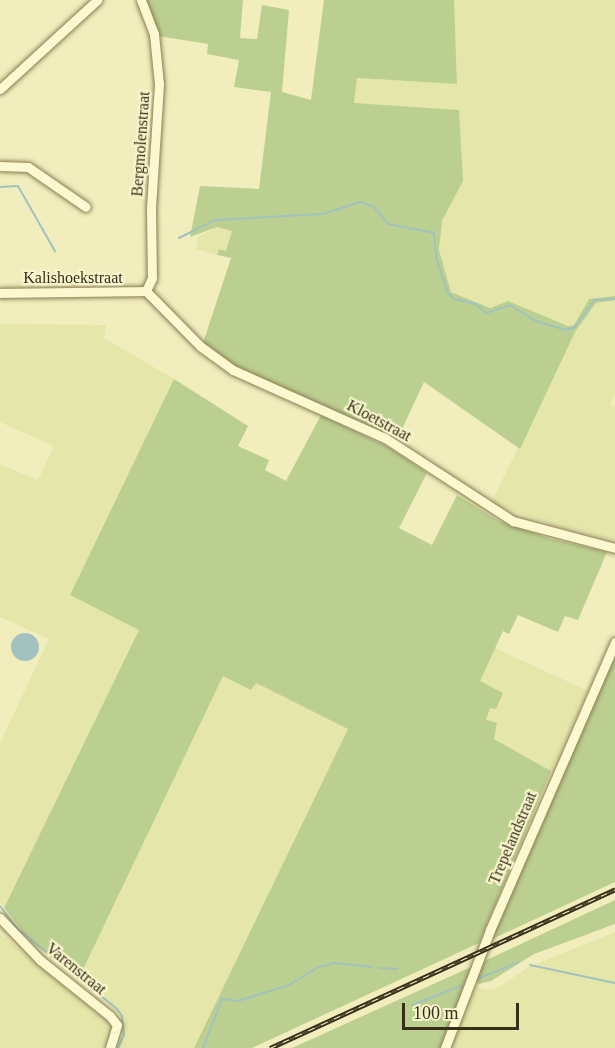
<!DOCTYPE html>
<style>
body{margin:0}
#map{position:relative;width:615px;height:1048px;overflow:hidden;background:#f1edbc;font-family:"Times New Roman",serif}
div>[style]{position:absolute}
.farmland>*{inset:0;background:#e4e7a9}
.green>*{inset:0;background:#bbd090}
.water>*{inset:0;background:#a1c2bf}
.round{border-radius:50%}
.stream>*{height:2px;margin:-1px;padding:0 1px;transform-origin:1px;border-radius:1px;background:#a1c2bf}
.roads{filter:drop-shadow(0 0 2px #8a7d54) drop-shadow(0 0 2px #8a7d54)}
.street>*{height:9px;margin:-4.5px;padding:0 4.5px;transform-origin:4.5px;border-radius:4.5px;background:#fcf8d0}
.rail>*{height:4.5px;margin-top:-2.25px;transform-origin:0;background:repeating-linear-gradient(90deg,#f8f5cc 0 7px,#382f1a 0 14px);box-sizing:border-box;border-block:2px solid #382f1a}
span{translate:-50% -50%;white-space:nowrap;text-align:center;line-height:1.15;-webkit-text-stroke:4.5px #f8f5cc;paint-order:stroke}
.street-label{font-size:16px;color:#382f1a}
.scale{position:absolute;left:402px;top:1003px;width:117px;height:27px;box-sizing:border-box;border:3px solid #382f1a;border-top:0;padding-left:8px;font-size:18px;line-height:21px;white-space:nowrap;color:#382f1a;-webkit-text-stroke:4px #f8f5cc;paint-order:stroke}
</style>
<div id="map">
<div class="farmland">
<i style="clip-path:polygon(454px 0,615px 0,615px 296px,589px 299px,574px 325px,555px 323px,509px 301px,490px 308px,451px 292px,439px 250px,440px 226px,463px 181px,461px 159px,354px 103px,356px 78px,457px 84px)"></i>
<i style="clip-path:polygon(217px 227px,233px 231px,226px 251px,219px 249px,217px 255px,196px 249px,198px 237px)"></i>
<i style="clip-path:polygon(615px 300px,615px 394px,610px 404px,615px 407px,615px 540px,553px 525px,491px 503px,575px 332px,596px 303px)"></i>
<i style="clip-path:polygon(0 324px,106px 325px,104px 338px,174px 379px,70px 595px,140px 630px,4px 908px,0 903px,0 743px,49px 639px,0 617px,0 464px,38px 480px,54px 446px,0 422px)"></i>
<i style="clip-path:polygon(495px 648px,588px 691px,551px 771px,494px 739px,486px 720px,490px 707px,479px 681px)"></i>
<i style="clip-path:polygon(223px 676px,251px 690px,255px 683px,349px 729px,194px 1048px,114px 1048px,120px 1014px,79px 978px)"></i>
<i style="clip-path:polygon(615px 932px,615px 1048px,448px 1048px,473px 988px,494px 990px,529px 967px)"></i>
<i style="clip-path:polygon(0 934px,108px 1021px,112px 1031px,106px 1048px,0 1048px)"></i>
</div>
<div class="green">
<i style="clip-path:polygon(144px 0,243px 0,240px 38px,257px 39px,262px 5px,289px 10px,282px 92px,311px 100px,324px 0,454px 0,457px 84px,357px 78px,354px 103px,459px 110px,463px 181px,442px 221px,439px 250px,451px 292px,490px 308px,508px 301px,568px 326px,574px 325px,589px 299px,615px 296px,615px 300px,596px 303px,575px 332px,520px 449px,424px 382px,396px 442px,231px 364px,203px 343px,231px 258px,217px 255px,219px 249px,226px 251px,232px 231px,217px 227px,190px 237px,200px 186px,259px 189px,271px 92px,234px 87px,239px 60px,207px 54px,208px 44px,158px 36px)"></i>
<i style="clip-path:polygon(174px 379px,248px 426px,238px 446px,269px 460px,265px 470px,286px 481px,321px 415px,390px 448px,427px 473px,399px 528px,432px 545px,457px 495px,499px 521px,551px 539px,607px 552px,578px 620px,565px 616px,558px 632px,518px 615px,509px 634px,503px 631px,480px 681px,503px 693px,496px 709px,490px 708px,486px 720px,497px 723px,494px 739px,551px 771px,479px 943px,252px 1048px,194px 1048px,348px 729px,256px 683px,251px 690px,223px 676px,79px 978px,31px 942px,4px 908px,139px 630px,70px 595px)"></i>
<i style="clip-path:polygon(615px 652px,615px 882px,488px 941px)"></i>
<i style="clip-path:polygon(615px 900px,615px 924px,534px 954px,491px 981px,479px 984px,473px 979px,480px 963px)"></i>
<i style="clip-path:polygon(471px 967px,441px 1048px,292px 1048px)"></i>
</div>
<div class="water">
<i class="round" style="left:11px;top:633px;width:28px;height:28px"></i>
</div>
<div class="stream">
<i style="left:0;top:187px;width:18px;rotate:-3deg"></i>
<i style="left:18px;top:186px;width:75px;rotate:60.4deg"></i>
<i style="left:179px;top:238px;width:40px;rotate:-26.6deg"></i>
<i style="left:215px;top:220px;width:108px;rotate:-3.2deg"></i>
<i style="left:323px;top:214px;width:39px;rotate:-18deg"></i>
<i style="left:360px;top:202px;width:14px;rotate:17deg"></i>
<i style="left:373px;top:206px;width:23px;rotate:50deg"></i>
<i style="left:388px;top:224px;width:47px;rotate:11.1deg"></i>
<i style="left:434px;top:233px;width:24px;rotate:85deg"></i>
<i style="left:436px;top:257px;width:38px;rotate:72deg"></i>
<i style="left:448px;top:293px;width:8px;rotate:45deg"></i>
<i style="left:454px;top:299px;width:23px;rotate:13deg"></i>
<i style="left:476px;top:304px;width:13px;rotate:42deg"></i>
<i style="left:486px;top:313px;width:25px;rotate:-18deg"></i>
<i style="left:510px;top:305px;width:31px;rotate:32deg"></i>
<i style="left:536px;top:321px;width:30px;rotate:17deg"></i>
<i style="left:565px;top:330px;width:9px;rotate:-13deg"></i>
<i style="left:574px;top:328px;width:34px;rotate:-54deg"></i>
<i style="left:594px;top:300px;width:21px;rotate:-3deg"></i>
<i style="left:0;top:906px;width:29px;rotate:52deg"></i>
<i style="left:18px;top:929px;width:127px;rotate:38.9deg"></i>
<i style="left:117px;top:1009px;width:9px;rotate:54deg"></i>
<i style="left:122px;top:1016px;width:19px;rotate:84deg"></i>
<i style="left:124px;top:1035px;width:14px;rotate:115deg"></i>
<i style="left:530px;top:965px;width:87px;rotate:12deg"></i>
<i style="left:380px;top:968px;width:17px;rotate:3deg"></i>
<i style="left:477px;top:979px;width:45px;rotate:-22deg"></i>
<i style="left:412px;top:1005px;width:53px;rotate:-21.2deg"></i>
<i style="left:203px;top:1048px;width:53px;rotate:-68.8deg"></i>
<i style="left:222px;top:999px;width:16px;rotate:7deg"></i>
<i style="left:238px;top:1001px;width:53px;rotate:-17.4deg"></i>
<i style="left:289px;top:985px;width:35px;rotate:-31deg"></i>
<i style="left:319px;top:967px;width:16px;rotate:-15deg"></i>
<i style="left:334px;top:963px;width:38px;rotate:6deg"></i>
</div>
<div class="roads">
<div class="street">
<i style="left:141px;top:0;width:36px;rotate:69deg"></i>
<i style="left:154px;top:34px;width:50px;rotate:84.3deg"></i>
<i style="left:159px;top:84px;width:125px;rotate:93.7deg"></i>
<i style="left:151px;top:209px;width:69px;rotate:89.2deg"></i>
<i style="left:152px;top:278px;width:14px;rotate:115deg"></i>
<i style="left:0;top:89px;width:132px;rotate:-42.5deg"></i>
<i style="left:0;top:166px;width:28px;rotate:2deg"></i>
<i style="left:28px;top:167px;width:70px;rotate:34.6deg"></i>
<i style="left:146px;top:291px;width:77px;rotate:45.5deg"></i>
<i style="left:200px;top:346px;width:41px;rotate:36deg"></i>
<i style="left:233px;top:370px;width:167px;rotate:24.1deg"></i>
<i style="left:385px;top:438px;width:153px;rotate:33deg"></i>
<i style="left:513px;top:521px;width:106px;rotate:14.8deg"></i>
<i style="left:0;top:293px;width:146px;rotate:-0.8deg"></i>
<i style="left:0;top:918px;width:58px;rotate:46.4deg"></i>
<i style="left:40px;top:960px;width:90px;rotate:38.7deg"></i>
<i style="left:110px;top:1016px;width:11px;rotate:52deg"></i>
<i style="left:117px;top:1025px;width:24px;rotate:107deg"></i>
<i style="left:445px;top:1048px;width:126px;rotate:-69.1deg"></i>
<i style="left:490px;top:930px;width:314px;rotate:-66.5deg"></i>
</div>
</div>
<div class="rail">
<i style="left:270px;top:1048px;width:380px;rotate:-24.7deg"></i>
</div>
<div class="street-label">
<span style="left:141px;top:144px;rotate:-86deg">Bergmolenstraat</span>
<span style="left:73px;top:278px">Kalishoekstraat</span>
<span style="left:379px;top:421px;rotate:28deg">Kloetstraat</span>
<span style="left:513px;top:838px;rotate:-67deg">Trepelandstraat</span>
<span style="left:76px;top:969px;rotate:39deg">Varenstraat</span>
</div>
<div class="scale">100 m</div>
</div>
